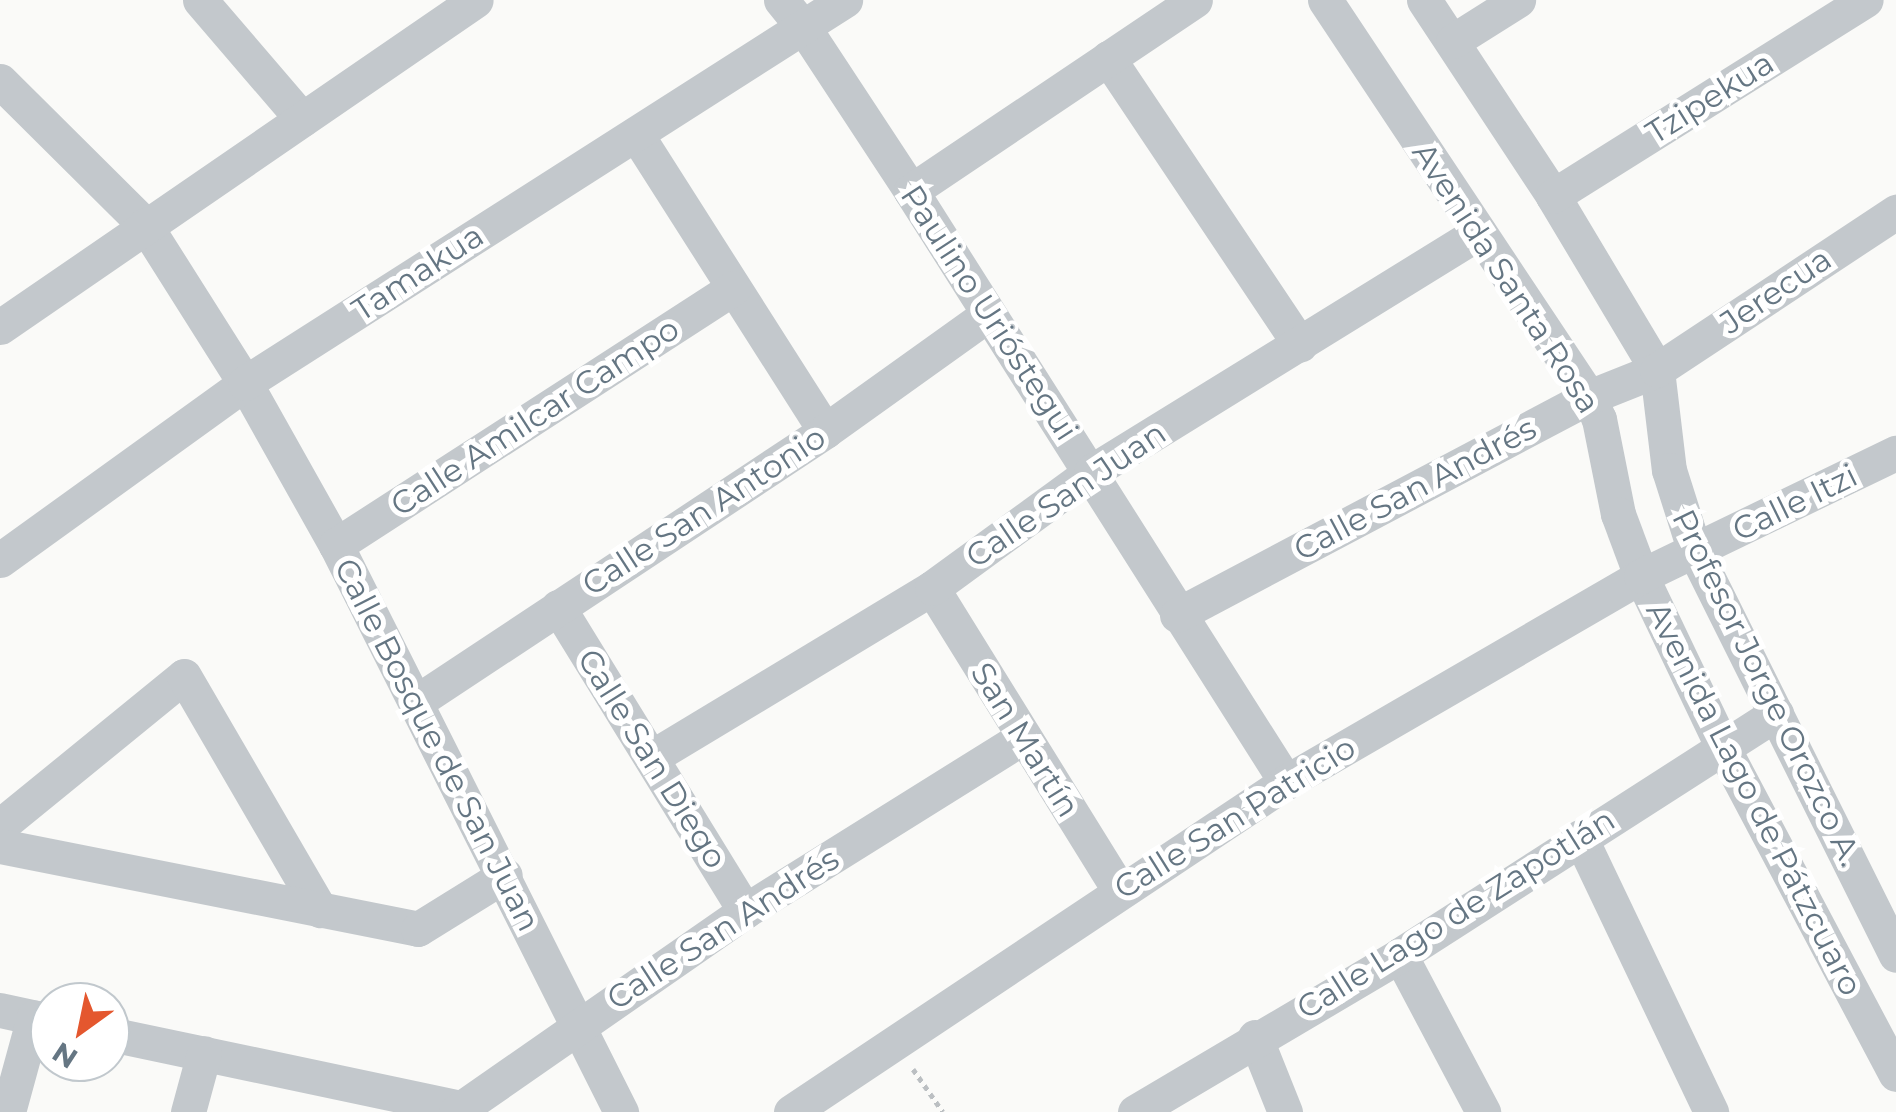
<!DOCTYPE html>
<meta charset="utf-8">
<style>
body{margin:0}
#map{position:relative;width:1896px;height:1112px;overflow:hidden;background:#fafaf8;font-family:Montserrat,sans-serif}
div>[style]{position:absolute}
.path>*{height:5px;margin-top:-2.5px;transform-origin:0;background:repeating-linear-gradient(90deg,#bbbfc2 0 5px,transparent 0 10px)}
.minor>*{height:35px;margin:-17.5px;padding:0 17.5px;transform-origin:17.5px;border-radius:17.5px;background:#c3c8cc}
span{translate:-50% -50%;white-space:nowrap;text-align:center;line-height:1.15;-webkit-text-stroke:10px #fff;paint-order:stroke}
.street-label{font-size:32px;color:#657683}
.north{position:absolute;left:30px;top:982px;width:100px;height:100px;box-sizing:border-box;background:#fff;border:2px solid #c1c8cd;border-radius:50%;rotate:213deg;font-size:28px;font-weight:700;line-height:40px;text-align:center;color:#657683}
.north::after{content:'';display:block;margin:auto;width:35px;height:45px;background:#e4572e;clip-path:polygon(50% 0,100% 100%,50% 72%,0 100%)}
</style>
<div id="map">
<div class="path">
<i style="left:913px;top:1069px;width:52px;rotate:55.1deg"></i>
</div>
<div class="minor">
<i style="left:200px;top:0;width:157px;rotate:49.4deg"></i>
<i style="left:781px;top:0;width:36px;rotate:51deg"></i>
<i style="left:804px;top:28px;width:195px;rotate:56.7deg"></i>
<i style="left:911px;top:191px;width:700px;rotate:57.6deg"></i>
<i style="left:1325px;top:0;width:477px;rotate:56.4deg"></i>
<i style="left:1589px;top:397px;width:24px;rotate:66deg"></i>
<i style="left:1599px;top:419px;width:97px;rotate:78.7deg"></i>
<i style="left:1618px;top:514px;width:66px;rotate:69.6deg"></i>
<i style="left:1641px;top:576px;width:188px;rotate:64.5deg"></i>
<i style="left:1722px;top:746px;width:371px;rotate:62.1deg"></i>
<i style="left:1424px;top:0;width:235px;rotate:56.6deg"></i>
<i style="left:1553px;top:196px;width:203px;rotate:59.1deg"></i>
<i style="left:1657px;top:370px;width:101px;rotate:83.2deg"></i>
<i style="left:1669px;top:470px;width:86px;rotate:72.4deg"></i>
<i style="left:1695px;top:552px;width:450px;rotate:63.5deg"></i>
<i style="left:1453px;top:41px;width:77px;rotate:-32.2deg"></i>
<i style="left:1108px;top:58px;width:345px;rotate:56.2deg"></i>
<i style="left:0;top:81px;width:204px;rotate:44.8deg"></i>
<i style="left:145px;top:225px;width:187px;rotate:57.7deg"></i>
<i style="left:245px;top:383px;width:186px;rotate:60.7deg"></i>
<i style="left:336px;top:545px;width:635px;rotate:63.31deg"></i>
<i style="left:636px;top:134px;width:352px;rotate:57.5deg"></i>
<i style="left:911px;top:191px;width:342px;rotate:-33.9deg"></i>
<i style="left:1553px;top:196px;width:369px;rotate:-32.1deg"></i>
<i style="left:0;top:327px;width:577px;rotate:-34.49deg"></i>
<i style="left:336px;top:545px;width:473px;rotate:-32.9deg"></i>
<i style="left:0;top:560px;width:302px;rotate:-35.8deg"></i>
<i style="left:245px;top:383px;width:712px;rotate:-32.55deg"></i>
<i style="left:932px;top:588px;width:355px;rotate:58.2deg"></i>
<i style="left:558px;top:607px;width:357px;rotate:58.4deg"></i>
<i style="left:1177px;top:615px;width:466px;rotate:-27.9deg"></i>
<i style="left:1589px;top:397px;width:73px;rotate:-21.7deg"></i>
<i style="left:1657px;top:370px;width:287px;rotate:-33.5deg"></i>
<i style="left:416px;top:702px;width:491px;rotate:-33.5deg"></i>
<i style="left:825px;top:431px;width:199px;rotate:-35.6deg"></i>
<i style="left:652px;top:757px;width:327px;rotate:-31.1deg"></i>
<i style="left:932px;top:588px;width:197px;rotate:-36.1deg"></i>
<i style="left:1091px;top:472px;width:456px;rotate:-31.7deg"></i>
<i style="left:0;top:826px;width:237px;rotate:-39.2deg"></i>
<i style="left:184px;top:676px;width:271px;rotate:59.8deg"></i>
<i style="left:1580px;top:837px;width:305px;rotate:64.5deg"></i>
<i style="left:0;top:846px;width:426px;rotate:11.2deg"></i>
<i style="left:418px;top:929px;width:102px;rotate:-31.8deg"></i>
<i style="left:1400px;top:955px;width:178px;rotate:62.1deg"></i>
<i style="left:0;top:1010px;width:51px;rotate:12.4deg"></i>
<i style="left:110px;top:1034px;width:359px;rotate:11.9deg"></i>
<i style="left:1255px;top:1037px;width:81px;rotate:68.2deg"></i>
<i style="left:8px;top:1112px;width:98px;rotate:-74.7deg"></i>
<i style="left:188px;top:1112px;width:61px;rotate:-74.8deg"></i>
<i style="left:456px;top:1112px;width:352px;rotate:-34.8deg"></i>
<i style="left:745px;top:911px;width:327px;rotate:-32deg"></i>
<i style="left:791px;top:1112px;width:595px;rotate:-33.69deg"></i>
<i style="left:1286px;top:782px;width:410px;rotate:-30.1deg"></i>
<i style="left:1641px;top:576px;width:283px;rotate:-25.8deg"></i>
<i style="left:1135px;top:1112px;width:308px;rotate:-30.6deg"></i>
<i style="left:1400px;top:955px;width:447px;rotate:-32.7deg"></i>
</div>
<div class="street-label">
<span style="left:1710px;top:98px;rotate:-32deg">Tzipekua</span>
<span style="left:418px;top:273px;rotate:-33deg">Tamakua</span>
<span style="left:1506px;top:278px;rotate:57deg">Avenida Santa Rosa</span>
<span style="left:1776px;top:291px;rotate:-34deg">Jerecua</span>
<span style="left:989px;top:313px;rotate:57deg">Paulino Urióstegui</span>
<span style="left:535px;top:417px;rotate:-33deg">Calle Amilcar Campo</span>
<span style="left:1415px;top:489px;rotate:-28deg">Calle San Andrés</span>
<span style="left:1066px;top:495px;rotate:-34deg">Calle San Juan</span>
<span style="left:1795px;top:503px;rotate:-26deg">Calle Itzi</span>
<span style="left:704px;top:511px;rotate:-33deg">Calle San Antonio</span>
<span style="left:1767px;top:688px;rotate:64deg">Profesor Jorge Orozco A.</span>
<span style="left:1025px;top:740px;rotate:58deg">San Martín</span>
<span style="left:437px;top:745px;rotate:63deg">Calle Bosque de San Juan</span>
<span style="left:652px;top:759px;rotate:58deg">Calle San Diego</span>
<span style="left:1754px;top:799px;rotate:63deg">Avenida Lago de Pátzcuaro</span>
<span style="left:1235px;top:818px;rotate:-32deg">Calle San Patricio</span>
<span style="left:1456px;top:914px;rotate:-32deg">Calle Lago de Zapotlán</span>
<span style="left:723px;top:929px;rotate:-33deg">Calle San Andrés</span>
</div>
<div class="north">N</div>
</div>
